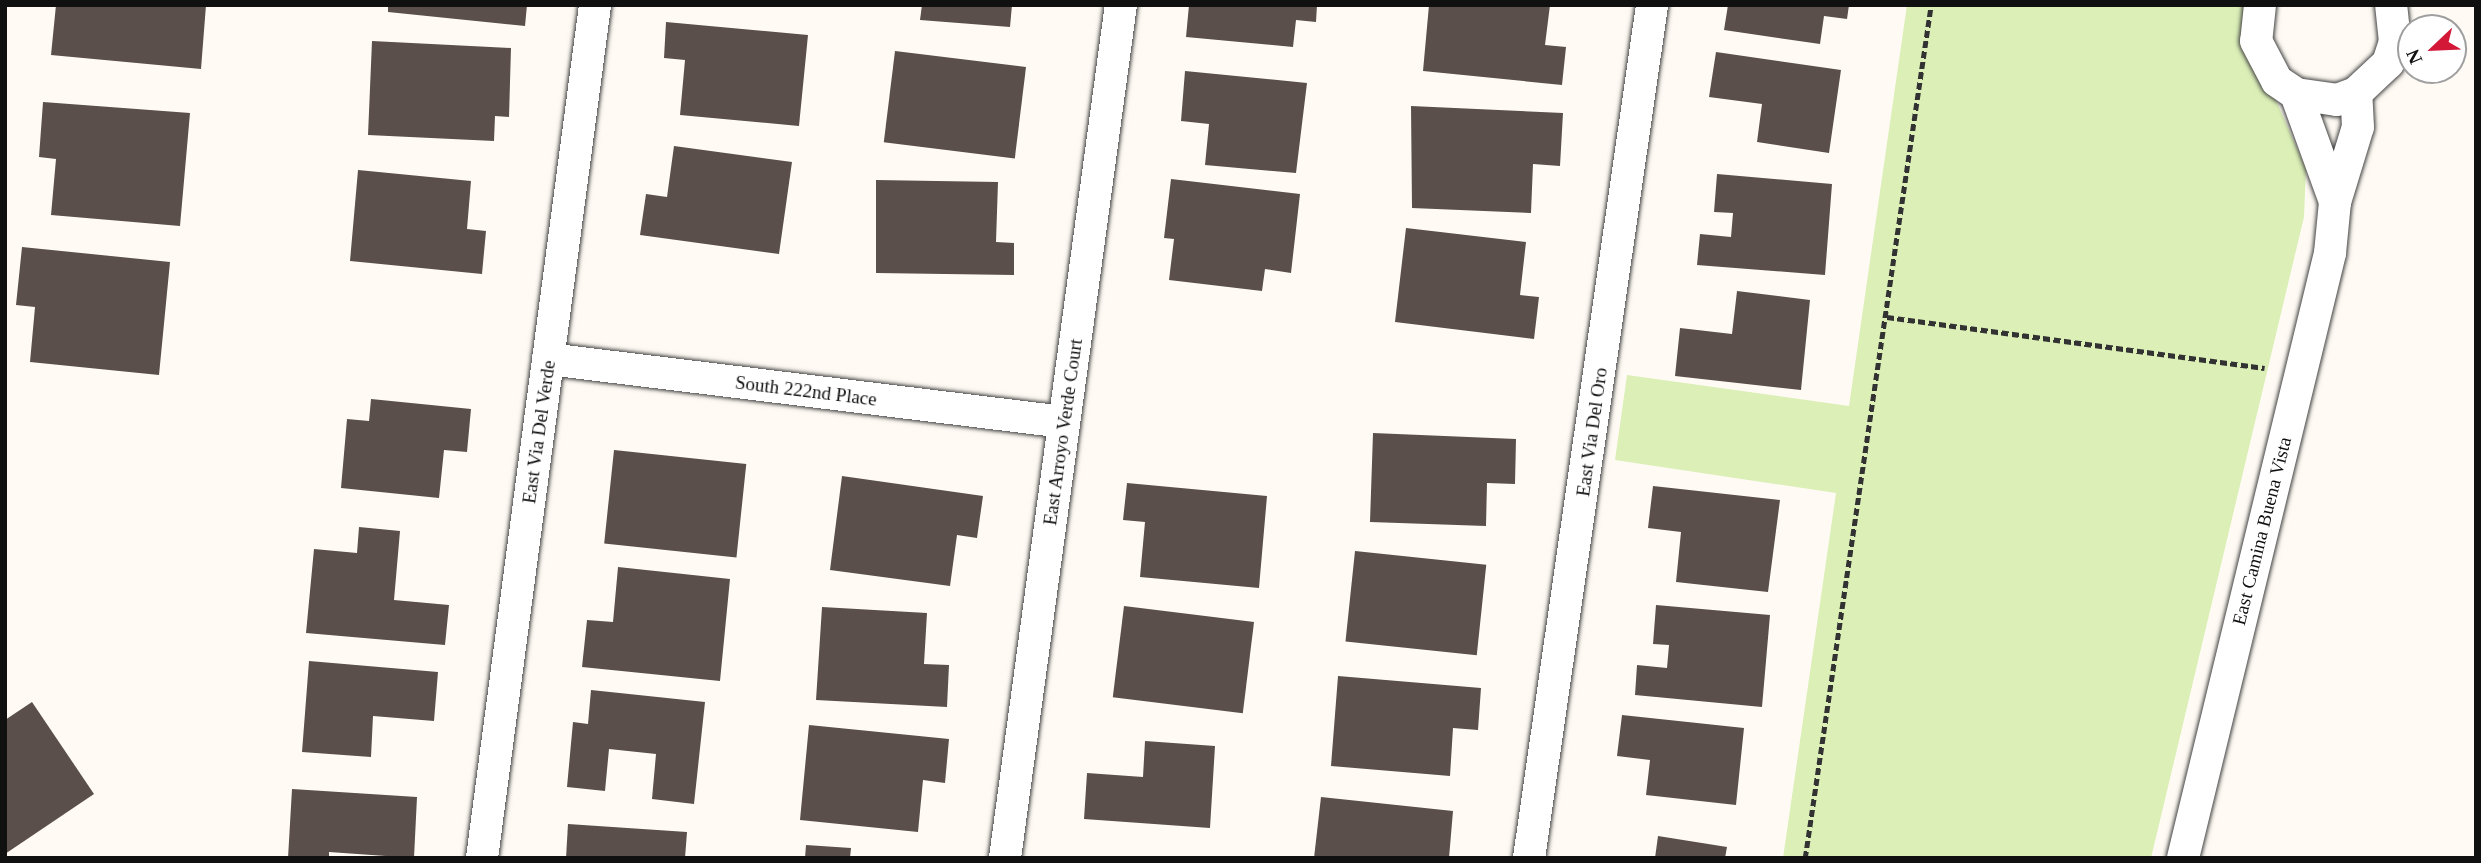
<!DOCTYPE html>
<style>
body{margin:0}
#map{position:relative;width:2481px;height:863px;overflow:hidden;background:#fffbf4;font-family:Georgia,serif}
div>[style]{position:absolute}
.green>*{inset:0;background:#dbefb7}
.building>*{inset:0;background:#5a4f4b;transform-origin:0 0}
.path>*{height:4.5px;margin-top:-2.25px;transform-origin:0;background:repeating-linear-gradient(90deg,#323232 0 7px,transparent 0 10.5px)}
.roads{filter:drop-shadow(0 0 2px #434343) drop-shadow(0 0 2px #434343)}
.minor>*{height:32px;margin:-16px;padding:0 16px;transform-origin:16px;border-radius:16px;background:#fff}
span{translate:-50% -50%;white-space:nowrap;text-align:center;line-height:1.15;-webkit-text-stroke:7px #fff;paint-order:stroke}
.street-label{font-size:19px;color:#101010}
.frame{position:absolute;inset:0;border:7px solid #101010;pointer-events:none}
.north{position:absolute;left:2397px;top:14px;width:70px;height:70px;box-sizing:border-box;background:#fff;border:2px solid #9f9f9f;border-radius:50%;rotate:247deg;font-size:19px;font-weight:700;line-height:28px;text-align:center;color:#101010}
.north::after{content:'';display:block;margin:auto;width:24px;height:32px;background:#d21737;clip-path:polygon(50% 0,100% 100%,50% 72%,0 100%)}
</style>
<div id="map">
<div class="green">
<i style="clip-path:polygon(1907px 5px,2248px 5px,2275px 98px,2306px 169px,2304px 217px,2151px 858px,1783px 858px,1836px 493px,1615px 460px,1627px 375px,1849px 406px)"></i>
</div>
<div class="building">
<i style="clip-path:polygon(56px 5px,206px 5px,201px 69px,51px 55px)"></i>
<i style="clip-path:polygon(388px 5px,527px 5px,525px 26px,388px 12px)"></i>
<i style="clip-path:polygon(922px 5px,1012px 5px,1010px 27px,920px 20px)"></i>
<i style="clip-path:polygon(1189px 5px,1317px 5px,1316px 22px,1296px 20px,1293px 47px,1186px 37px)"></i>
<i style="clip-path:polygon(1429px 5px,1550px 5px,1545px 45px,1566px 47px,1562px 85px,1423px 71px)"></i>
<i style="clip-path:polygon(1728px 5px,1849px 5px,1847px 19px,1824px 16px,1820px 44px,1724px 30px)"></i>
<i style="clip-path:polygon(666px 22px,808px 35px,799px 126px,680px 115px,685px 60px,664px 58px)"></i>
<i style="clip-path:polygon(372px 41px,511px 48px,509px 117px,495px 116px,494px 141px,368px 135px)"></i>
<i style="left:895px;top:51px;width:132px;height:92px;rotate:7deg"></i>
<i style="clip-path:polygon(1716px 52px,1841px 70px,1829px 153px,1757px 142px,1762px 104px,1709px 97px)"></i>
<i style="clip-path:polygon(1185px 71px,1307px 83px,1296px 173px,1205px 165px,1209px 124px,1181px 121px)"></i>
<i style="clip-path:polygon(43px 102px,190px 113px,180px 226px,51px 215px,56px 159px,39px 157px)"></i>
<i style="clip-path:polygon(1411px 106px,1563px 113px,1560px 166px,1533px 164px,1531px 213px,1412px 208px)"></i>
<i style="clip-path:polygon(674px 146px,792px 162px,779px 254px,640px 235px,646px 194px,667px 197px)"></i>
<i style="clip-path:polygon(358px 170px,471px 181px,467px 229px,486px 231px,482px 274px,350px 261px)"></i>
<i style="clip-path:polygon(1717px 174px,1832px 184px,1825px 275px,1697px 265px,1700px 234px,1731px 237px,1733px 213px,1714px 212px)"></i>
<i style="clip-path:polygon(1171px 179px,1300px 194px,1291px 273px,1265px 269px,1262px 291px,1169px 280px,1174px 239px,1164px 238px)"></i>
<i style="clip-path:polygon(876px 180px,998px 182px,996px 242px,1014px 243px,1014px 275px,876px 273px)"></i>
<i style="clip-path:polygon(1406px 228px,1526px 242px,1520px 295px,1539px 297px,1534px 339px,1395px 322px)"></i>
<i style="clip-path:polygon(22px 247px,170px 262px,159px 375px,30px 362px,35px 307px,16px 305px)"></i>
<i style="clip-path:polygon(1737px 291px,1810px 300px,1801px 390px,1675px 376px,1680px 328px,1732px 334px)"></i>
<i style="clip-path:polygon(371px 399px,471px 409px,467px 452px,444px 450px,439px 498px,341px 488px,347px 419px,369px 421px)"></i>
<i style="clip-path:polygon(1373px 433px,1516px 439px,1515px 484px,1487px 483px,1486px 526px,1370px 522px)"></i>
<i style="left:614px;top:450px;width:133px;height:94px;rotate:6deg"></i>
<i style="clip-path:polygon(842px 476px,983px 496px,977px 538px,957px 535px,950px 586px,830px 570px)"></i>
<i style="clip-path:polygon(1127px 483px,1267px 496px,1259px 588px,1140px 577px,1145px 522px,1123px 520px)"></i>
<i style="clip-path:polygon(1653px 486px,1780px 500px,1768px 592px,1676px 582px,1681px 532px,1648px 528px)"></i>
<i style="clip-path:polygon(359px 527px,400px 531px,394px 600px,449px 605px,445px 645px,306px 633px,314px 549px,357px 553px)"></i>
<i style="left:1355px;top:551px;width:132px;height:91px;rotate:6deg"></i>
<i style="clip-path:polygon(618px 567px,730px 579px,720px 681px,582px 667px,587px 620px,613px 622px)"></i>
<i style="clip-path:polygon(1656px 605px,1770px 615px,1762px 707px,1635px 695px,1637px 665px,1667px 668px,1669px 645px,1653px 644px)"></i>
<i style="left:1124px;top:606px;width:131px;height:92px;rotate:7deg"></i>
<i style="clip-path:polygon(822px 607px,927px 613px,924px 664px,949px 665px,947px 707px,816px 700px)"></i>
<i style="clip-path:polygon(309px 661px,438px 672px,434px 721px,373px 716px,371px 757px,302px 752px)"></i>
<i style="clip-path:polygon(1338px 676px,1481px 688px,1478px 730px,1453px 728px,1450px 776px,1331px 766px)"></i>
<i style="clip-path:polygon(591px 690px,705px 702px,694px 804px,652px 799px,656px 754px,609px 749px,605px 791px,567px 787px,573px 722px,588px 724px)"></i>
<i style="clip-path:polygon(32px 702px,94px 794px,5px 854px,5px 720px)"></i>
<i style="clip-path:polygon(1622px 715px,1744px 728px,1736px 805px,1646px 795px,1650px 760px,1617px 756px)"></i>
<i style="clip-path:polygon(809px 725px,949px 739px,945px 783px,923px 780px,918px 832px,800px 820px)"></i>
<i style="clip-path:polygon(1145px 741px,1215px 746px,1210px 828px,1084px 819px,1087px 773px,1143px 777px)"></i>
<i style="clip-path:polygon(292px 789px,417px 797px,414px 858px,329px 852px,329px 858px,288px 858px)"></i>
<i style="clip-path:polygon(1321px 797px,1453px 811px,1449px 858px,1314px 858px)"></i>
<i style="clip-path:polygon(568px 824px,687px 832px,685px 858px,566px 858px)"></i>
<i style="clip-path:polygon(1658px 836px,1727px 847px,1725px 858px,1655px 858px)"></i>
<i style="clip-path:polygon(806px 845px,851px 848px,850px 858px,805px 858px)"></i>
</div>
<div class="path">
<i style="left:1887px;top:317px;width:381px;rotate:7.7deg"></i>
<i style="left:1805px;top:858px;width:862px;rotate:-81.6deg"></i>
</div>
<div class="roads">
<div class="minor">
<i style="left:2260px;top:5px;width:36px;rotate:96deg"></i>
<i style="left:2256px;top:41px;width:45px;rotate:62.3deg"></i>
<i style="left:2277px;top:81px;width:23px;rotate:34deg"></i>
<i style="left:2296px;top:94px;width:41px;rotate:8.3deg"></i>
<i style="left:2337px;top:100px;width:20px;rotate:-20deg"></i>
<i style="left:2356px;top:93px;width:44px;rotate:-43.2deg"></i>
<i style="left:2388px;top:63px;width:22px;rotate:-72deg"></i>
<i style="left:2395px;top:42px;width:37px;rotate:-96deg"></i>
<i style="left:2296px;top:94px;width:115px;rotate:70.1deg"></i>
<i style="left:548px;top:359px;width:520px;rotate:6.96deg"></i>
<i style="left:482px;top:858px;width:860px;rotate:-82.45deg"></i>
<i style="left:1005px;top:858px;width:861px;rotate:-82.26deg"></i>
<i style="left:1529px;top:858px;width:862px;rotate:-81.79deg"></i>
<i style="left:2183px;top:858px;width:623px;rotate:-76.34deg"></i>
<i style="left:2330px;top:253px;width:51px;rotate:-84.4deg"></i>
<i style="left:2335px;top:202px;width:78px;rotate:-73deg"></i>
<i style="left:2358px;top:127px;width:34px;rotate:-93deg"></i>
</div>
</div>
<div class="street-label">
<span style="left:806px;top:391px;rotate:7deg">South 222nd Place</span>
<span style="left:539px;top:432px;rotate:-82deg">East Via Del Verde</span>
<span style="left:1063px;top:432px;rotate:-82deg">East Arroyo Verde Court</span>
<span style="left:1592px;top:432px;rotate:-82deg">East Via Del Oro</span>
<span style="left:2262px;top:531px;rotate:-76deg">East Camina Buena Vista</span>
</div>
<div class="frame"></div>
<div class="north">N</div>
</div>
